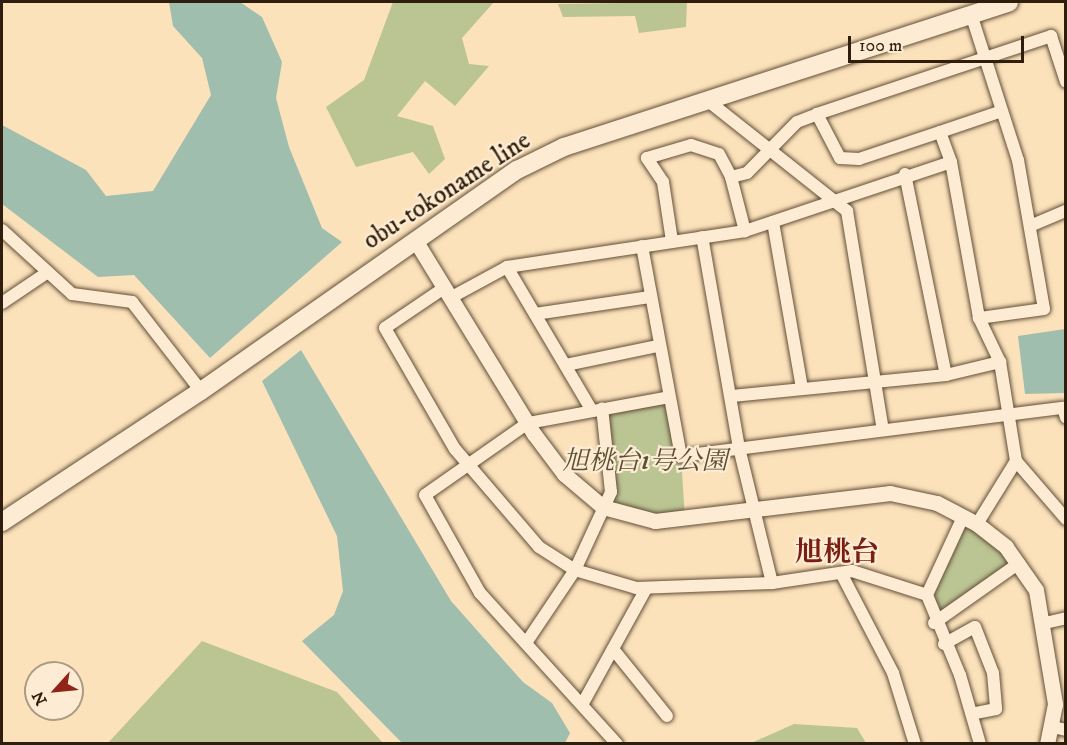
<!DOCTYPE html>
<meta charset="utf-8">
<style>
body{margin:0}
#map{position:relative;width:1067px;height:745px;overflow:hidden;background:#fce2bb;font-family:"IM FELL DW Pica","Noto Serif JP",serif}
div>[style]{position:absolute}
.green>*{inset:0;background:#bbc493}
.water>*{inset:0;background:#9fbeae}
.roads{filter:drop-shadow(0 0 2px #624f38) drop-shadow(0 0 2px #624f38)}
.minor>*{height:12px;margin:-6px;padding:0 6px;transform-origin:6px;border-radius:6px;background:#fdecd3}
.tertiary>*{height:15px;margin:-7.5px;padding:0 7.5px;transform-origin:7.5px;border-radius:7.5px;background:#fdecd3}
.secondary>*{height:18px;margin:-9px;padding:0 9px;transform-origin:9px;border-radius:9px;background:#fdecd3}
span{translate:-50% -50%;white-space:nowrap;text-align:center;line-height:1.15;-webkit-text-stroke:4.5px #fdecd3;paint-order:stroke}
.street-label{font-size:26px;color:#2f1e0d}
.park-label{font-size:26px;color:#595035;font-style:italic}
.quarter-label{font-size:28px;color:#7a1f14;font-weight:700}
.frame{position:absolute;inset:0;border:3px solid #2f1e0d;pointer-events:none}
.north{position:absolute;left:24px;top:661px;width:60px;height:60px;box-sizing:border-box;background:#fdecd3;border:2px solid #ab9a84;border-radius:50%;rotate:243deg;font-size:16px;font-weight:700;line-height:24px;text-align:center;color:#2f1e0d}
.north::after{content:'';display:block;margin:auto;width:21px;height:27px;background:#8f2418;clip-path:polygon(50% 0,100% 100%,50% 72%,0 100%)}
.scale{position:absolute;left:848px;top:36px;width:176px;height:27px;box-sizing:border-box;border:3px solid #2f1e0d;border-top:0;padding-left:8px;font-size:18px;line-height:21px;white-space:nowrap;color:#2f1e0d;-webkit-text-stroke:4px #fdecd3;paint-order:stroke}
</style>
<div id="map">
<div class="green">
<i style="clip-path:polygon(393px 2px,494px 2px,462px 38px,469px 64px,489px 66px,455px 106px,425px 81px,397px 116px,433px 126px,445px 159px,429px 174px,413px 152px,356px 167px,326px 107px,364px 80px)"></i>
<i style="clip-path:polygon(687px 2px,686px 27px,639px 33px,635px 16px,563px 17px,558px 4px)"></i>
<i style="clip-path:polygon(669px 397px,681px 456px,685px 519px,603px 507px,611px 492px,602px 408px)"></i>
<i style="clip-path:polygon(969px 527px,1019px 563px,934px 623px,930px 579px,955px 529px)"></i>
<i style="clip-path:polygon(202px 641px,337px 692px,383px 743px,108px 743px)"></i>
<i style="clip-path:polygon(794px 724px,857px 728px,866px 743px,751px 743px)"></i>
</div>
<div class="water">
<i style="clip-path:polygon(169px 2px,240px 2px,262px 17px,282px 62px,276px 98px,289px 147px,322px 228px,342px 242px,210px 358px,134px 275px,98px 277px,2px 204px,2px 125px,86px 170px,106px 196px,153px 191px,211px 95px,202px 58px,173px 26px)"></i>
<i style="clip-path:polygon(1065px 329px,1065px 393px,1025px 394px,1018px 336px)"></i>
<i style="clip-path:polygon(301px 350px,451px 601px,523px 682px,552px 703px,570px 733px,565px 743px,402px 743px,302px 641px,334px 615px,343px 591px,337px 536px,262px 381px)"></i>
</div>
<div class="roads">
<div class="minor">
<i style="left:971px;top:14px;width:153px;rotate:72.2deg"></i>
<i style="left:1018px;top:160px;width:151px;rotate:80.1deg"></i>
<i style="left:1044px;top:309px;width:66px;rotate:172.1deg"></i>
<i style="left:707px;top:100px;width:179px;rotate:38.4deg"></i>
<i style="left:847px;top:211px;width:222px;rotate:80.7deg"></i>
<i style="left:940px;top:132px;width:65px;rotate:-18.7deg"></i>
<i style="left:951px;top:162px;width:32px;rotate:-110deg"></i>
<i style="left:940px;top:132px;width:85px;rotate:161.6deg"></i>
<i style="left:859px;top:159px;width:19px;rotate:-177deg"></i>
<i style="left:840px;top:158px;width:50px;rotate:-117.6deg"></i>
<i style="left:817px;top:114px;width:247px;rotate:-18.4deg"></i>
<i style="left:1051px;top:36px;width:48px;rotate:71.9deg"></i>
<i style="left:905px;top:174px;width:205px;rotate:78.5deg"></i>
<i style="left:731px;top:177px;width:56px;rotate:75.5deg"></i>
<i style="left:773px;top:222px;width:169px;rotate:80.1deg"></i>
<i style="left:1030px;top:226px;width:39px;rotate:-23deg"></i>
<i style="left:2px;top:230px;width:95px;rotate:42.4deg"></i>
<i style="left:72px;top:294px;width:61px;rotate:7.6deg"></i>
<i style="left:132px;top:302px;width:113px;rotate:52.2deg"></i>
<i style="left:672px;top:241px;width:60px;rotate:-98.7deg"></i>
<i style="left:663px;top:182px;width:29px;rotate:-124deg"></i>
<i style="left:647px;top:158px;width:46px;rotate:-16.5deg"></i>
<i style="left:691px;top:145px;width:29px;rotate:18deg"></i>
<i style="left:719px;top:154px;width:26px;rotate:62deg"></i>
<i style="left:731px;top:177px;width:16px;rotate:-14deg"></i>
<i style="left:747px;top:173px;width:71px;rotate:-45.6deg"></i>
<i style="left:797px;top:122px;width:17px;rotate:-21deg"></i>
<i style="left:642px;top:246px;width:214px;rotate:79.5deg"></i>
<i style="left:681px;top:456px;width:385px;rotate:-7.2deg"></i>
<i style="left:1063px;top:408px;width:10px;rotate:73deg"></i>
<i style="left:507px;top:267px;width:165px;rotate:59.4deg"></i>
<i style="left:444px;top:288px;width:71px;rotate:145.9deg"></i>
<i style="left:385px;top:328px;width:140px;rotate:60deg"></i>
<i style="left:455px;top:449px;width:129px;rotate:49.4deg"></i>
<i style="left:539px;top:547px;width:43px;rotate:32.6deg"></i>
<i style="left:575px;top:570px;width:64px;rotate:16.4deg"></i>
<i style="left:636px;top:588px;width:136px;rotate:-2.1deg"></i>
<i style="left:772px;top:583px;width:139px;rotate:-103.7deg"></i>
<i style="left:739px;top:448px;width:214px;rotate:-99.9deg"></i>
<i style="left:450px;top:298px;width:65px;rotate:-28.5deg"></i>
<i style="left:507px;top:267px;width:241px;rotate:-8.6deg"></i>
<i style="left:745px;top:231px;width:217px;rotate:-18.5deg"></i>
<i style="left:951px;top:162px;width:158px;rotate:79.8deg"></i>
<i style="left:979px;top:318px;width:49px;rotate:64.5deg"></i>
<i style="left:1000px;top:362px;width:100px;rotate:80.8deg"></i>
<i style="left:1016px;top:461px;width:77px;rotate:49.2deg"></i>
<i style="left:2px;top:303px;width:55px;rotate:-34deg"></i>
<i style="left:535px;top:314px;width:116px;rotate:-8.4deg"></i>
<i style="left:566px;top:365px;width:94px;rotate:-11.7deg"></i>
<i style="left:732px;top:396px;width:215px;rotate:-5.6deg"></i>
<i style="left:946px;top:375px;width:56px;rotate:-13.5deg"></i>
<i style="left:963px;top:517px;width:86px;rotate:114.8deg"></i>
<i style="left:927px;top:595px;width:87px;rotate:67.6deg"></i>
<i style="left:960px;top:675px;width:72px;rotate:73.8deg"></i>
<i style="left:977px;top:524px;width:74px;rotate:-58.2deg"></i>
<i style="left:841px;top:573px;width:113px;rotate:62.5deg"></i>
<i style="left:893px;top:673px;width:74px;rotate:72.8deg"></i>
<i style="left:772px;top:583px;width:81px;rotate:-8.5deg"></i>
<i style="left:852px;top:571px;width:79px;rotate:17.7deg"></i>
<i style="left:934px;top:623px;width:104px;rotate:-35.2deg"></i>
<i style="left:1045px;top:623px;width:22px;rotate:-13deg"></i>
<i style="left:526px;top:643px;width:88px;rotate:-56.1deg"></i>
<i style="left:575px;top:570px;width:86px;rotate:-65.2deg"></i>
<i style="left:611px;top:492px;width:84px;rotate:-96.1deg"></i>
<i style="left:944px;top:644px;width:35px;rotate:-29deg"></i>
<i style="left:975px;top:627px;width:49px;rotate:68.6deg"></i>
<i style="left:993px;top:673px;width:36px;rotate:85deg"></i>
<i style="left:996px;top:709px;width:25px;rotate:169deg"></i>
<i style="left:613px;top:649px;width:86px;rotate:51.1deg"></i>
<i style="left:583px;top:703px;width:130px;rotate:-61.1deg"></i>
<i style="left:1053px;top:727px;width:13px;rotate:13deg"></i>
<i style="left:617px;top:744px;width:204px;rotate:-132.2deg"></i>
<i style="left:480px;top:593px;width:112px;rotate:-119.3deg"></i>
<i style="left:425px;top:495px;width:126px;rotate:-35deg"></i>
<i style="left:528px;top:423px;width:143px;rotate:-10.4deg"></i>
</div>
<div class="tertiary">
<i style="left:415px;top:240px;width:228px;rotate:58.5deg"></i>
<i style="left:534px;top:434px;width:50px;rotate:53.1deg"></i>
<i style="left:564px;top:474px;width:51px;rotate:40.2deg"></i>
<i style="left:603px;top:507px;width:54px;rotate:15.1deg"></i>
<i style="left:655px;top:521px;width:237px;rotate:-6.8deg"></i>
<i style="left:890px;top:493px;width:48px;rotate:12deg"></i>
<i style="left:937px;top:503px;width:45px;rotate:27.7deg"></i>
<i style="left:977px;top:524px;width:37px;rotate:38deg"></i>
<i style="left:1006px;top:547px;width:52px;rotate:55.1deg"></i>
<i style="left:1036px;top:590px;width:116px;rotate:80.5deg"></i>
<i style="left:1055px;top:704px;width:41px;rotate:101.3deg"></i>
</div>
<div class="secondary">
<i style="left:2px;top:522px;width:238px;rotate:-33.4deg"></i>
<i style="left:201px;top:391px;width:386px;rotate:-35deg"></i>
<i style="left:517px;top:170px;width:52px;rotate:-26.1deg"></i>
<i style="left:564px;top:147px;width:468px;rotate:-18deg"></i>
</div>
</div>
<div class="street-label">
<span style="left:447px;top:191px;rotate:-33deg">obu-tokoname line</span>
</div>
<div class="park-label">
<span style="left:645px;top:462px">旭桃台1号公園</span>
</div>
<div class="quarter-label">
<span style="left:837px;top:553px">旭桃台</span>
</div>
<div class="frame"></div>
<div class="north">N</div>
<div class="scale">100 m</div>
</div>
